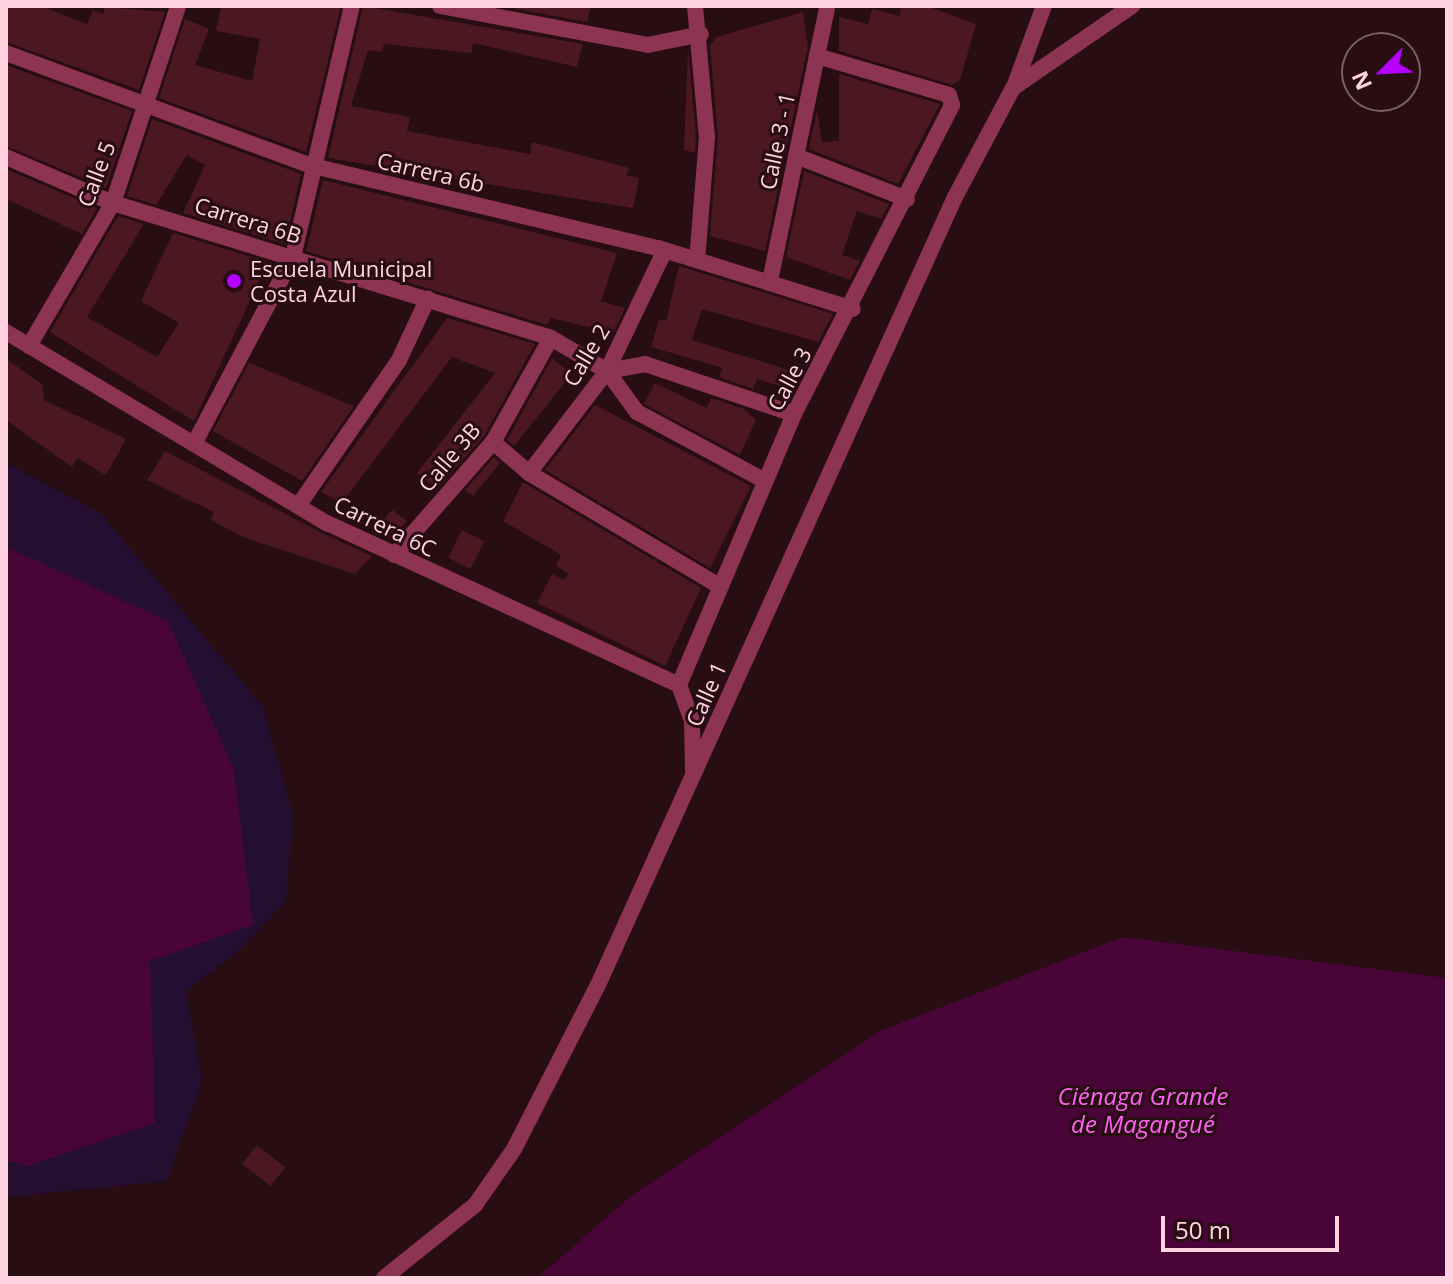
<!DOCTYPE html>
<meta charset="utf-8">
<style>
body{margin:0}
#map{position:relative;width:1453px;height:1284px;overflow:hidden;background:#280d13;font-family:"Open Sans",sans-serif}
div>[style]{position:absolute}
.green>*{inset:0;background:#240f33}
.water>*{inset:0;background:#490538}
.building>*{inset:0;background:#4b1721;transform-origin:0 0}
.street>*{height:16px;margin:-8px;padding:0 8px;transform-origin:8px;border-radius:8px;background:#8c3452}
.dots>*{width:22px;height:22px;translate:-50% -50%;box-sizing:border-box;border:4px solid #280d13;border-radius:50%}
span{translate:-50% -50%;white-space:nowrap;text-align:center;line-height:1.15;-webkit-text-stroke:6px #280d13;paint-order:stroke}
.street-label{font-size:22px;color:#ffd4e0}
.poi-label{font-size:22px;color:#ffd4e0}
.left{translate:0 -50%;text-align:left}
.water-label{font-size:24px;color:#ff62f3;font-style:italic}
.frame{position:absolute;inset:0;border:8px solid #ffd4e0;pointer-events:none}
.north{position:absolute;left:1341px;top:32px;width:80px;height:80px;box-sizing:border-box;background:#280d13;border:2px solid #7e5d65;border-radius:50%;rotate:246deg;font-size:22px;font-weight:700;line-height:32px;text-align:center;color:#ffd4e0}
.north::after{content:'';display:block;margin:auto;width:28px;height:36px;background:#b700ff;clip-path:polygon(50% 0,100% 100%,50% 72%,0 100%)}
.scale{position:absolute;left:1161px;top:1216px;width:178px;height:36px;box-sizing:border-box;border:4px solid #ffd4e0;border-top:0;padding-left:10px;font-size:24px;line-height:28px;white-space:nowrap;color:#ffd4e0;-webkit-text-stroke:6px #280d13;paint-order:stroke}
</style>
<div id="map">
<div class="green">
<i style="clip-path:polygon(6px 463px,100px 513px,263px 707px,293px 814px,286px 900px,239px 951px,186px 991px,202px 1081px,167px 1181px,6px 1197px)"></i>
</div>
<div class="water">
<i style="clip-path:polygon(6px 547px,168px 621px,234px 770px,253px 925px,150px 961px,155px 1123px,28px 1166px,6px 1160px)"></i>
<i style="clip-path:polygon(1123px 937px,1447px 978px,1447px 1278px,537px 1278px,632px 1195px,882px 1030px)"></i>
</div>
<div class="building">
<i style="clip-path:polygon(6px 6px,41px 6px,87px 24px,93px 10px,103px 14px,105px 7px,165px 12px,139px 90px,6px 42px)"></i>
<i style="clip-path:polygon(221px 6px,341px 6px,306px 152px,159px 98px,185px 19px,209px 29px,195px 65px,252px 81px,260px 39px,216px 31px)"></i>
<i style="clip-path:polygon(363px 6px,583px 44px,577px 67px,473px 43px,472px 53px,384px 44px,382px 52px,368px 50px,351px 106px,410px 117px,407px 131px,530px 154px,532px 142px,629px 168px,626px 175px,639px 178px,633px 208px,328px 158px)"></i>
<i style="clip-path:polygon(500px 6px,591px 6px,587px 22px)"></i>
<i style="clip-path:polygon(901px 6px,927px 6px,976px 24px,960px 80px,952px 85px,839px 51px,839px 17px,868px 24px,872px 9px,900px 16px)"></i>
<i style="clip-path:polygon(803px 12px,808px 46px,765px 251px,710px 236px,718px 138px,710px 46px,716px 37px)"></i>
<i style="clip-path:polygon(688px 48px,696px 137px,695px 153px,684px 150px)"></i>
<i style="clip-path:polygon(6px 65px,132px 111px,106px 188px,6px 146px)"></i>
<i style="clip-path:polygon(839px 74px,940px 104px,898px 184px,809px 149px,817px 109px,822px 142px,839px 141px)"></i>
<i style="clip-path:polygon(152px 119px,301px 174px,285px 244px,183px 213px,205px 165px,187px 155px,156px 205px,127px 196px)"></i>
<i style="clip-path:polygon(6px 169px,97px 208px,82px 234px,6px 199px)"></i>
<i style="clip-path:polygon(804px 171px,889px 204px,881px 219px,857px 211px,842px 255px,860px 261px,850px 280px,786px 257px)"></i>
<i style="clip-path:polygon(323px 180px,617px 253px,601px 301px,625px 308px,613px 333px,551px 318px,547px 325px,306px 251px)"></i>
<i style="clip-path:polygon(118px 216px,144px 224px,87px 317px,157px 357px,179px 323px,141px 301px,173px 233px,268px 262px,194px 421px,50px 332px)"></i>
<i style="clip-path:polygon(679px 266px,833px 314px,818px 342px,702px 309px,692px 340px,799px 373px,793px 390px,757px 379px,753px 389px,719px 377px,723px 368px,651px 347px,659px 319px,666px 321px)"></i>
<i style="clip-path:polygon(447px 318px,535px 344px,484px 436px,437px 489px,417px 473px,495px 373px,452px 357px,342px 503px,321px 492px)"></i>
<i style="clip-path:polygon(552px 358px,572px 374px,514px 446px,507px 440px)"></i>
<i style="clip-path:polygon(6px 359px,42px 384px,44px 400px,126px 439px,106px 475px,77px 458px,72px 467px,6px 420px)"></i>
<i style="clip-path:polygon(249px 363px,354px 406px,302px 481px,213px 431px)"></i>
<i style="clip-path:polygon(655px 383px,707px 408px,711px 398px,744px 409px,756px 420px,740px 455px,644px 404px)"></i>
<i style="clip-path:polygon(595px 405px,751px 486px,710px 568px,545px 470px)"></i>
<i style="clip-path:polygon(165px 451px,322px 533px,372px 556px,355px 574px,243px 537px,211px 520px,214px 512px,147px 480px)"></i>
<i style="clip-path:polygon(494px 457px,500px 463px,473px 496px,465px 490px)"></i>
<i style="clip-path:polygon(523px 482px,701px 588px,665px 666px,537px 603px,552px 574px,564px 580px,568px 574px,556px 565px,561px 555px,503px 521px)"></i>
<i style="clip-path:polygon(392px 510px,407px 521px,389px 539px,372px 532px)"></i>
<i style="left:462px;top:530px;width:25px;height:31px;rotate:27deg"></i>
<i style="left:257px;top:1145px;width:36px;height:24px;rotate:38deg"></i>
</div>
<div class="street">
<i style="left:440px;top:6px;width:212px;rotate:10.6deg"></i>
<i style="left:648px;top:45px;width:54px;rotate:-11.7deg"></i>
<i style="left:695px;top:6px;width:132px;rotate:84.8deg"></i>
<i style="left:707px;top:137px;width:123px;rotate:94.6deg"></i>
<i style="left:6px;top:53px;width:323px;rotate:20.3deg"></i>
<i style="left:309px;top:165px;width:359px;rotate:13.4deg"></i>
<i style="left:658px;top:248px;width:204px;rotate:17.4deg"></i>
<i style="left:1014px;top:87px;width:86px;rotate:-69.7deg"></i>
<i style="left:796px;top:156px;width:119px;rotate:21.2deg"></i>
<i style="left:6px;top:157px;width:116px;rotate:23.3deg"></i>
<i style="left:113px;top:203px;width:458px;rotate:17.1deg"></i>
<i style="left:551px;top:338px;width:65px;rotate:30.5deg"></i>
<i style="left:607px;top:371px;width:51px;rotate:53.8deg"></i>
<i style="left:637px;top:412px;width:145px;rotate:28.3deg"></i>
<i style="left:770px;top:281px;width:278px;rotate:-78.2deg"></i>
<i style="left:6px;top:332px;width:374px;rotate:30.8deg"></i>
<i style="left:327px;top:523px;width:387px;rotate:24.7deg"></i>
<i style="left:679px;top:685px;width:38px;rotate:70deg"></i>
<i style="left:692px;top:721px;width:49px;rotate:88.8deg"></i>
<i style="left:29px;top:346px;width:166px;rotate:-59.6deg"></i>
<i style="left:113px;top:203px;width:207px;rotate:-71.7deg"></i>
<i style="left:607px;top:371px;width:39px;rotate:-10deg"></i>
<i style="left:645px;top:364px;width:157px;rotate:18.6deg"></i>
<i style="left:493px;top:442px;width:48px;rotate:40.7deg"></i>
<i style="left:529px;top:473px;width:221px;rotate:30.7deg"></i>
<i style="left:194px;top:444px;width:212px;rotate:-62.1deg"></i>
<i style="left:293px;top:257px;width:258px;rotate:-76.8deg"></i>
<i style="left:529px;top:473px;width:128px;rotate:-52.6deg"></i>
<i style="left:607px;top:371px;width:134px;rotate:-64.4deg"></i>
<i style="left:298px;top:506px;width:178px;rotate:-55.3deg"></i>
<i style="left:399px;top:360px;width:68px;rotate:-64.9deg"></i>
<i style="left:394px;top:555px;width:150px;rotate:-48.8deg"></i>
<i style="left:493px;top:442px;width:119px;rotate:-60.9deg"></i>
<i style="left:679px;top:685px;width:294px;rotate:-67deg"></i>
<i style="left:794px;top:414px;width:347px;rotate:-62.9deg"></i>
<i style="left:952px;top:105px;width:10px;rotate:-107deg"></i>
<i style="left:949px;top:95px;width:138px;rotate:-163.5deg"></i>
<i style="left:384px;top:1278px;width:117px;rotate:-38.7deg"></i>
<i style="left:475px;top:1205px;width:68px;rotate:-55.1deg"></i>
<i style="left:514px;top:1149px;width:184px;rotate:-62.9deg"></i>
<i style="left:598px;top:985px;width:865px;rotate:-65.63deg"></i>
<i style="left:955px;top:197px;width:123px;rotate:-62deg"></i>
<i style="left:1013px;top:88px;width:145px;rotate:-34.6deg"></i>
</div>
<div class="dots">
<i style="left:234px;top:281px;background:#b700ff"></i>
</div>
<div class="street-label">
<span style="left:777px;top:141px;rotate:-78deg">Calle 3 - 1</span>
<span style="left:431px;top:172px;rotate:13deg">Carrera 6b</span>
<span style="left:96px;top:174px;rotate:-69deg">Calle 5</span>
<span style="left:248px;top:220px;rotate:17deg">Carrera 6B</span>
<span style="left:586px;top:355px;rotate:-59deg">Calle 2</span>
<span style="left:789px;top:379px;rotate:-62deg">Calle 3</span>
<span style="left:449px;top:457px;rotate:-50deg">Calle 3B</span>
<span style="left:385px;top:526px;rotate:26deg">Carrera 6C</span>
<span style="left:706px;top:694px;rotate:-66deg">Calle 1</span>
</div>
<div class="poi-label">
<span class="left" style="left:250px;top:281px">Escuela Municipal<br>Costa Azul</span>
</div>
<div class="water-label">
<span style="left:1143px;top:1110px">Ciénaga Grande<br>de Magangué</span>
</div>
<div class="frame"></div>
<div class="north">N</div>
<div class="scale">50 m</div>
</div>
